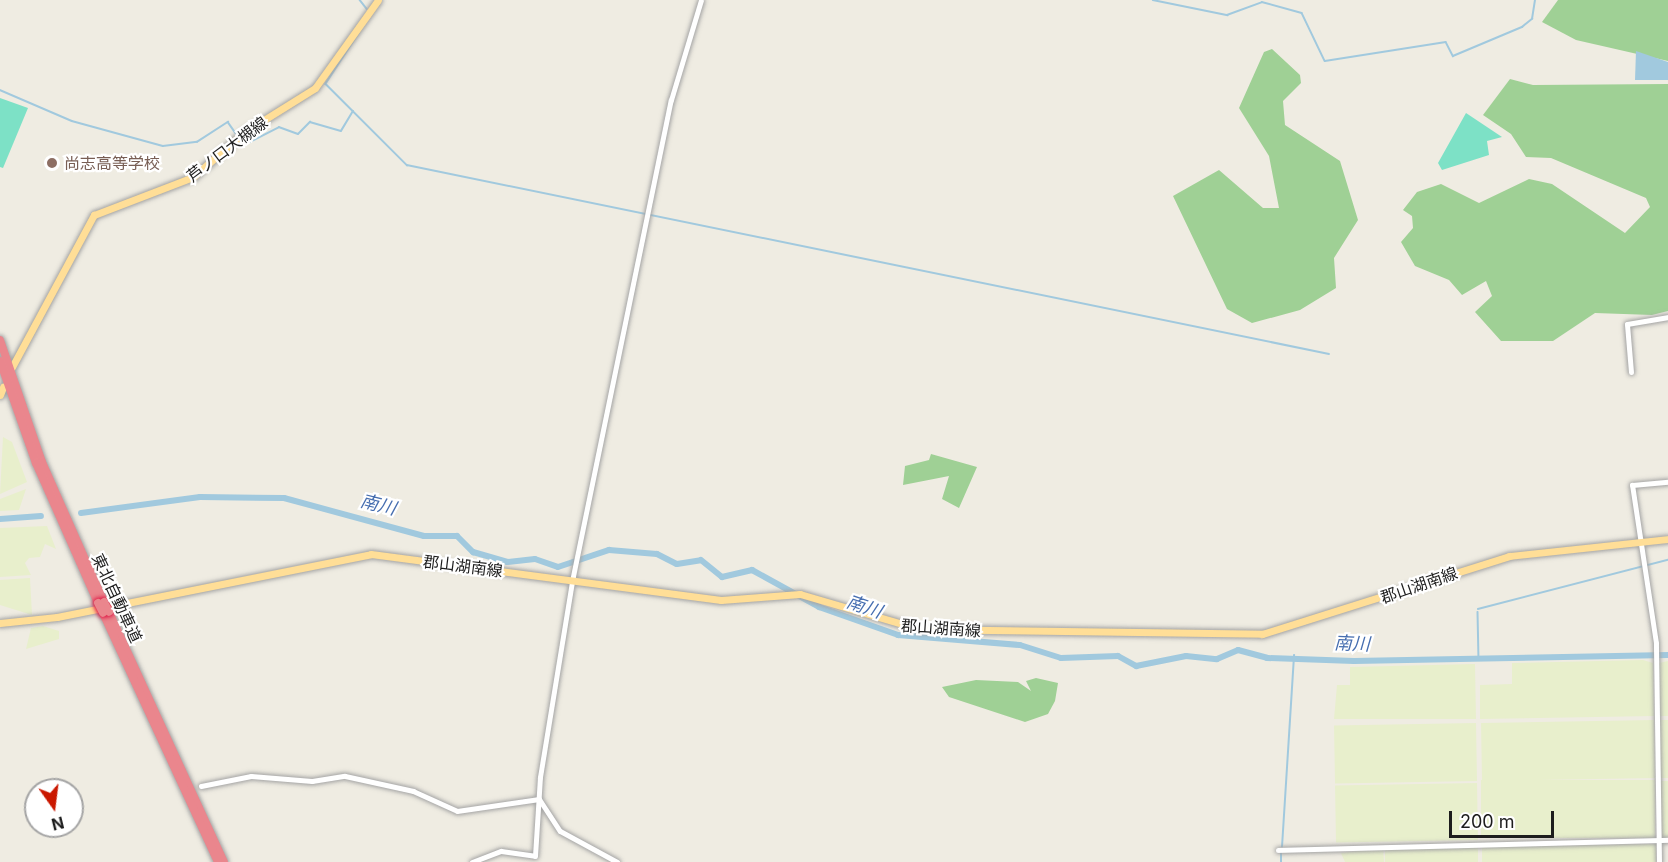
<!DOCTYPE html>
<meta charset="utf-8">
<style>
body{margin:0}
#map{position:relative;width:1668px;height:862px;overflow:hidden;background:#efece2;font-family:Inter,"Noto Sans JP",sans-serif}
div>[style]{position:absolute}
.farmland>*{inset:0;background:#e8efcc;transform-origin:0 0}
.forest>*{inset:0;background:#9fd095}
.pitch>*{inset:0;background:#7de1c6}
.water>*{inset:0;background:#a1c9de}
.stream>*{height:1.5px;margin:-0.75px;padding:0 0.75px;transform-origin:0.75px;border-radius:0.75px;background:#a1c9de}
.river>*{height:6px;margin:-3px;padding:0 3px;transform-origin:3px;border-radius:3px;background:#a1c9de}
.roads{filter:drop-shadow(0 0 2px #a4a4a4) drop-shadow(0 0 2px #a4a4a4)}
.minor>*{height:5px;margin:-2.5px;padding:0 2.5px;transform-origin:2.5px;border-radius:2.5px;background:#fff}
.major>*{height:7px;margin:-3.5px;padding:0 3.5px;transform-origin:3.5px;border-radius:3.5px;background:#ffde97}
.highway>*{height:8px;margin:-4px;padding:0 4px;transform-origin:4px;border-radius:4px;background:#ea868d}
.bridges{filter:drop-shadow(0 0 2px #df1d48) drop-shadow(0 0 2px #df1d48)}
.highway-bridge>*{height:8px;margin:-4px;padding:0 4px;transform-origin:4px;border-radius:4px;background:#ea868d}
.dots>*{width:16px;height:16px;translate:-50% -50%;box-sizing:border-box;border:3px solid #fff;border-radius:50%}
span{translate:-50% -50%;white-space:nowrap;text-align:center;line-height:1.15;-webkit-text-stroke:4.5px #fff;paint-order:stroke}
.street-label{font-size:16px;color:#1d1d1d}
.education-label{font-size:16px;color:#785e54}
.left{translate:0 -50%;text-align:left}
.water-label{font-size:18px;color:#466eb0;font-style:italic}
.north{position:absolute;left:24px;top:778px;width:60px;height:60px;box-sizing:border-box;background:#fff;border:2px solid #a5a5a5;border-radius:50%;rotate:166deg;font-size:16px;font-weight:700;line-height:24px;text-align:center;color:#1d1d1d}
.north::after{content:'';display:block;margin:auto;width:21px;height:27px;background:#ca1800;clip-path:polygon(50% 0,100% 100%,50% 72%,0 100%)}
.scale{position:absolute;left:1449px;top:811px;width:105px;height:27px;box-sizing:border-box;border:3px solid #1d1d1d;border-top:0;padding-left:8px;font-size:18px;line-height:21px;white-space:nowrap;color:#1d1d1d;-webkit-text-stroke:4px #fff;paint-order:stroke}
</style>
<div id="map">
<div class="farmland">
<i style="clip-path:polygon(3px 437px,12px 442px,27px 482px,0 494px)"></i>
<i style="clip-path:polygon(26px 489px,19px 510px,0 511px,0 499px)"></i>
<i style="clip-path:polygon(47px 526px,56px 549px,45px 544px,40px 557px,29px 558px,25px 563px,31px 575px,0 577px,0 528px)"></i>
<i style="clip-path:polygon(30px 578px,32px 615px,0 605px,0 580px)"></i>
<i style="clip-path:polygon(43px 626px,59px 631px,59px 639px,26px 649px,31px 628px)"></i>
<i style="clip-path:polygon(1643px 660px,1653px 663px,1654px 716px,1480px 719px,1480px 685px,1512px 684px,1512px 663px)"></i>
<i style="clip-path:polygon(1668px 661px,1668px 716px,1660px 716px,1659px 663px)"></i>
<i style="clip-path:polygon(1475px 664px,1476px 719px,1334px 719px,1337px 685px,1350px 685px,1350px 667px)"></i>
<i style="left:1654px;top:720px;width:58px;height:173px;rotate:89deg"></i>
<i style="left:1660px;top:720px;width:8px;height:58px"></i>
<i style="left:1476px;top:723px;width:58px;height:142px;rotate:89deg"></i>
<i style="left:1655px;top:780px;width:58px;height:174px;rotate:90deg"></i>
<i style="left:1660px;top:781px;width:8px;height:57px"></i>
<i style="left:1477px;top:783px;width:57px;height:142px;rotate:89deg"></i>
<i style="clip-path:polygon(1656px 844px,1656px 862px,1482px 862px,1482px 847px)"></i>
<i style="left:1478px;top:847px;width:15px;height:93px;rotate:90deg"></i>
<i style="clip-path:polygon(1383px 848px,1384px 862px,1345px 862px,1341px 853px)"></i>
</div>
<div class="forest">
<i style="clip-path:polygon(1558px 0,1668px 0,1668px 61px,1576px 40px,1542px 22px)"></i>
<i style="clip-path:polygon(1272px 49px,1300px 75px,1301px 83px,1283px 101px,1285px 125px,1340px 161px,1358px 220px,1334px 258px,1336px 288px,1300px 310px,1252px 323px,1227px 309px,1173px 196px,1219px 170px,1263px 208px,1279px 208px,1269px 156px,1239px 108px,1264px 52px)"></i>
<i style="clip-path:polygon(1510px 79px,1533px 85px,1668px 84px,1668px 311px,1652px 315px,1595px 313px,1553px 341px,1501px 341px,1475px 312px,1492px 296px,1486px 281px,1462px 295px,1449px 280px,1415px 266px,1401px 242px,1413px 228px,1412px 216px,1403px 210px,1417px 192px,1441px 184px,1479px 203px,1529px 179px,1552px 184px,1625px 233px,1650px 207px,1646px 198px,1551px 158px,1526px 157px,1511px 134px,1483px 115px)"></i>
<i style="clip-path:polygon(931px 454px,977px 467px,959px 508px,942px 499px,949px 476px,903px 485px,905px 466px,929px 460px)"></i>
<i style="clip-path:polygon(1036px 678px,1058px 683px,1055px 701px,1048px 714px,1025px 722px,949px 697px,942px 687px,976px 680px,1018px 682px,1031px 691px,1026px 681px)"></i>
</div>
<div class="pitch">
<i style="clip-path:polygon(0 98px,28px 108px,3px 168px,0 167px)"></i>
<i style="clip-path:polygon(1466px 113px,1502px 137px,1487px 141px,1489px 155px,1442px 170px,1438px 163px)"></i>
</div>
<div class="water">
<i style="clip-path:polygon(1636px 51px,1668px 62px,1668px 80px,1635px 80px)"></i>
</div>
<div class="stream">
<i style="left:360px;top:0;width:11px;rotate:52deg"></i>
<i style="left:1153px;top:0;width:76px;rotate:11.5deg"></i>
<i style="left:1227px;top:15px;width:37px;rotate:-20deg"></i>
<i style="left:1262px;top:2px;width:41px;rotate:15.4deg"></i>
<i style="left:1302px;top:13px;width:53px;rotate:64.4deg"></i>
<i style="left:1325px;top:61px;width:122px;rotate:-8.9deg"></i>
<i style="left:1446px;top:42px;width:16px;rotate:63deg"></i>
<i style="left:1453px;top:56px;width:75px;rotate:-22.8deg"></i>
<i style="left:1522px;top:27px;width:13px;rotate:-39deg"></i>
<i style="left:1532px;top:19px;width:19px;rotate:-81deg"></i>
<i style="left:369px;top:18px;width:79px;rotate:123.1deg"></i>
<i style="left:326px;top:84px;width:115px;rotate:45deg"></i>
<i style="left:407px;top:165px;width:941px;rotate:11.58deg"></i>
<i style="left:0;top:90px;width:78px;rotate:23.3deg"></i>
<i style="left:72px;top:121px;width:94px;rotate:15.4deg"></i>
<i style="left:163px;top:146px;width:34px;rotate:-7deg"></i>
<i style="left:197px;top:142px;width:37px;rotate:-33deg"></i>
<i style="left:228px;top:122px;width:16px;rotate:55deg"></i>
<i style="left:240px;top:139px;width:7px;rotate:56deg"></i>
<i style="left:244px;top:145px;width:39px;rotate:-27deg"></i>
<i style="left:279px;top:127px;width:20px;rotate:20deg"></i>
<i style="left:298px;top:134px;width:17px;rotate:-45deg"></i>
<i style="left:310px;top:122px;width:32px;rotate:16deg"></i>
<i style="left:341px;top:131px;width:23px;rotate:-59deg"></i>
<i style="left:1478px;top:609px;width:196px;rotate:-14.5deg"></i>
<i style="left:1478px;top:612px;width:46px;rotate:88.8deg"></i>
<i style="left:1282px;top:847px;width:192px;rotate:-86.4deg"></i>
<i style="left:1281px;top:862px;width:10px;rotate:-90deg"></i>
</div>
<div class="river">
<i style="left:81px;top:513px;width:120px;rotate:-7.7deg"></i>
<i style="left:200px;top:497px;width:84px;rotate:0.7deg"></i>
<i style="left:284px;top:498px;width:145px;rotate:15.2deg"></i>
<i style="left:424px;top:536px;width:33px"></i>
<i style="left:457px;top:536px;width:23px;rotate:45deg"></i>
<i style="left:473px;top:552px;width:35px;rotate:16deg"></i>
<i style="left:507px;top:562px;width:28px;rotate:-6deg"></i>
<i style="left:535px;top:559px;width:24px;rotate:19deg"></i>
<i style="left:558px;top:567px;width:54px;rotate:-18.4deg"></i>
<i style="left:609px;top:550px;width:48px;rotate:4.8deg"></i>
<i style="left:657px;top:554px;width:22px;rotate:27deg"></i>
<i style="left:677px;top:564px;width:24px;rotate:-9deg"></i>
<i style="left:701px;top:560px;width:27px;rotate:39deg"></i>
<i style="left:722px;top:577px;width:31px;rotate:-13deg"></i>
<i style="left:752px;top:570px;width:77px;rotate:28.9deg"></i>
<i style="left:819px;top:607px;width:84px;rotate:19.5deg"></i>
<i style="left:898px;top:635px;width:122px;rotate:4.7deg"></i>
<i style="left:1020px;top:645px;width:43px;rotate:17.6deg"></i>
<i style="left:1061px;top:658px;width:57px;rotate:-2deg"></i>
<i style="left:1118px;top:656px;width:21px;rotate:29deg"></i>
<i style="left:1136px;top:666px;width:51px;rotate:-11.3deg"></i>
<i style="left:1186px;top:656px;width:31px;rotate:6deg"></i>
<i style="left:1217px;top:659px;width:23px;rotate:-23deg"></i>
<i style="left:1238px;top:650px;width:30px;rotate:15deg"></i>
<i style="left:1267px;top:658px;width:87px;rotate:2deg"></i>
<i style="left:1354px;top:661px;width:314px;rotate:-1.1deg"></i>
<i style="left:0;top:519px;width:41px;rotate:-4.2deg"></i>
</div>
<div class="roads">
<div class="minor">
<i style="left:1631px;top:372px;width:48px;rotate:-94.8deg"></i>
<i style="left:1627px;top:324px;width:42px;rotate:-9.7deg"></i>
<i style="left:201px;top:786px;width:51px;rotate:-11.3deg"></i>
<i style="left:251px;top:776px;width:61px;rotate:4.7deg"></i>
<i style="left:312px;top:781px;width:33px;rotate:-9deg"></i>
<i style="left:345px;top:776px;width:70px;rotate:12.4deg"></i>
<i style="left:413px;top:791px;width:48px;rotate:24.4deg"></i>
<i style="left:457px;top:811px;width:83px;rotate:-8.3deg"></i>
<i style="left:539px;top:799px;width:38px;rotate:57deg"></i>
<i style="left:560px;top:831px;width:65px;rotate:28.5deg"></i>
<i style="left:1278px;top:850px;width:390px;rotate:-1.5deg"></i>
<i style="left:472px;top:862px;width:31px;rotate:-21deg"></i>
<i style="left:501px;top:851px;width:34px;rotate:8deg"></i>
<i style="left:535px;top:856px;width:79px;rotate:-86.4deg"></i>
<i style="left:540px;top:777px;width:199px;rotate:-80.7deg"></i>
<i style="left:572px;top:581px;width:491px;rotate:-78.4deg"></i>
<i style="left:671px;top:100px;width:104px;rotate:-73.3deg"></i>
<i style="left:1659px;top:862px;width:219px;rotate:-90.8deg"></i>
<i style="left:1656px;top:643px;width:160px;rotate:-98.6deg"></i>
<i style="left:1632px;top:485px;width:36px;rotate:-5deg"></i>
</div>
<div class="major">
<i style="left:12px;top:367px;width:173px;rotate:-61.7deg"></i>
<i style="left:94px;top:215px;width:106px;rotate:-21deg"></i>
<i style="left:193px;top:177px;width:67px;rotate:-41.3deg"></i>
<i style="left:243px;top:133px;width:85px;rotate:-32deg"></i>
<i style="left:315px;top:88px;width:108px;rotate:-54.4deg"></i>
<i style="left:0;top:395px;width:9px;rotate:-69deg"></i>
<i style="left:0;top:623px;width:57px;rotate:-6deg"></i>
<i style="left:57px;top:617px;width:320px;rotate:-11.3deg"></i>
<i style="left:371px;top:554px;width:353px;rotate:7.5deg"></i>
<i style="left:721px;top:600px;width:79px;rotate:-4.3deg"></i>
<i style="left:800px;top:594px;width:125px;rotate:16.3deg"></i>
<i style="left:920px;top:629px;width:342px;rotate:0.8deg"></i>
<i style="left:1262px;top:634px;width:259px;rotate:-17.5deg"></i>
<i style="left:1509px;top:556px;width:160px;rotate:-6.1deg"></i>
</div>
<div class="highway">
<i style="left:0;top:340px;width:129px;rotate:71deg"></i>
<i style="left:42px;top:462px;width:153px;rotate:66.1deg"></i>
<i style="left:0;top:361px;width:108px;rotate:70.6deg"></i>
<i style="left:36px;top:463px;width:153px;rotate:66.1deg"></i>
<i style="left:109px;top:612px;width:275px;rotate:65.3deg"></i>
<i style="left:103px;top:613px;width:274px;rotate:65.2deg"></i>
</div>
</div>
<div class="bridges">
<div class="highway-bridge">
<i style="left:104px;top:602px;width:11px;rotate:63deg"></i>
<i style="left:98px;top:603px;width:11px;rotate:63deg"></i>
</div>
</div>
<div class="dots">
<i style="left:52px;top:163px;background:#8d6e63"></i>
</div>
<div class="street-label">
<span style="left:227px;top:149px;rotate:-37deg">芦ノ口大槻線</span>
<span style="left:463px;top:566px;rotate:7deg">郡山湖南線</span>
<span style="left:1419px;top:585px;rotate:-19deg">郡山湖南線</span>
<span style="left:117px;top:598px;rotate:65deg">東北自動車道</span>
<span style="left:941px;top:628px;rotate:4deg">郡山湖南線</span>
</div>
<div class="education-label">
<span class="left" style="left:64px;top:163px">尚志高等学校</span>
</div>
<div class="water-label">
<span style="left:378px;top:505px;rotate:14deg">南川</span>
<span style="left:864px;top:607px;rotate:19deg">南川</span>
<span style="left:1352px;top:644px;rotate:2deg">南川</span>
</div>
<div class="north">N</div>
<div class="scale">200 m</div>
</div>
